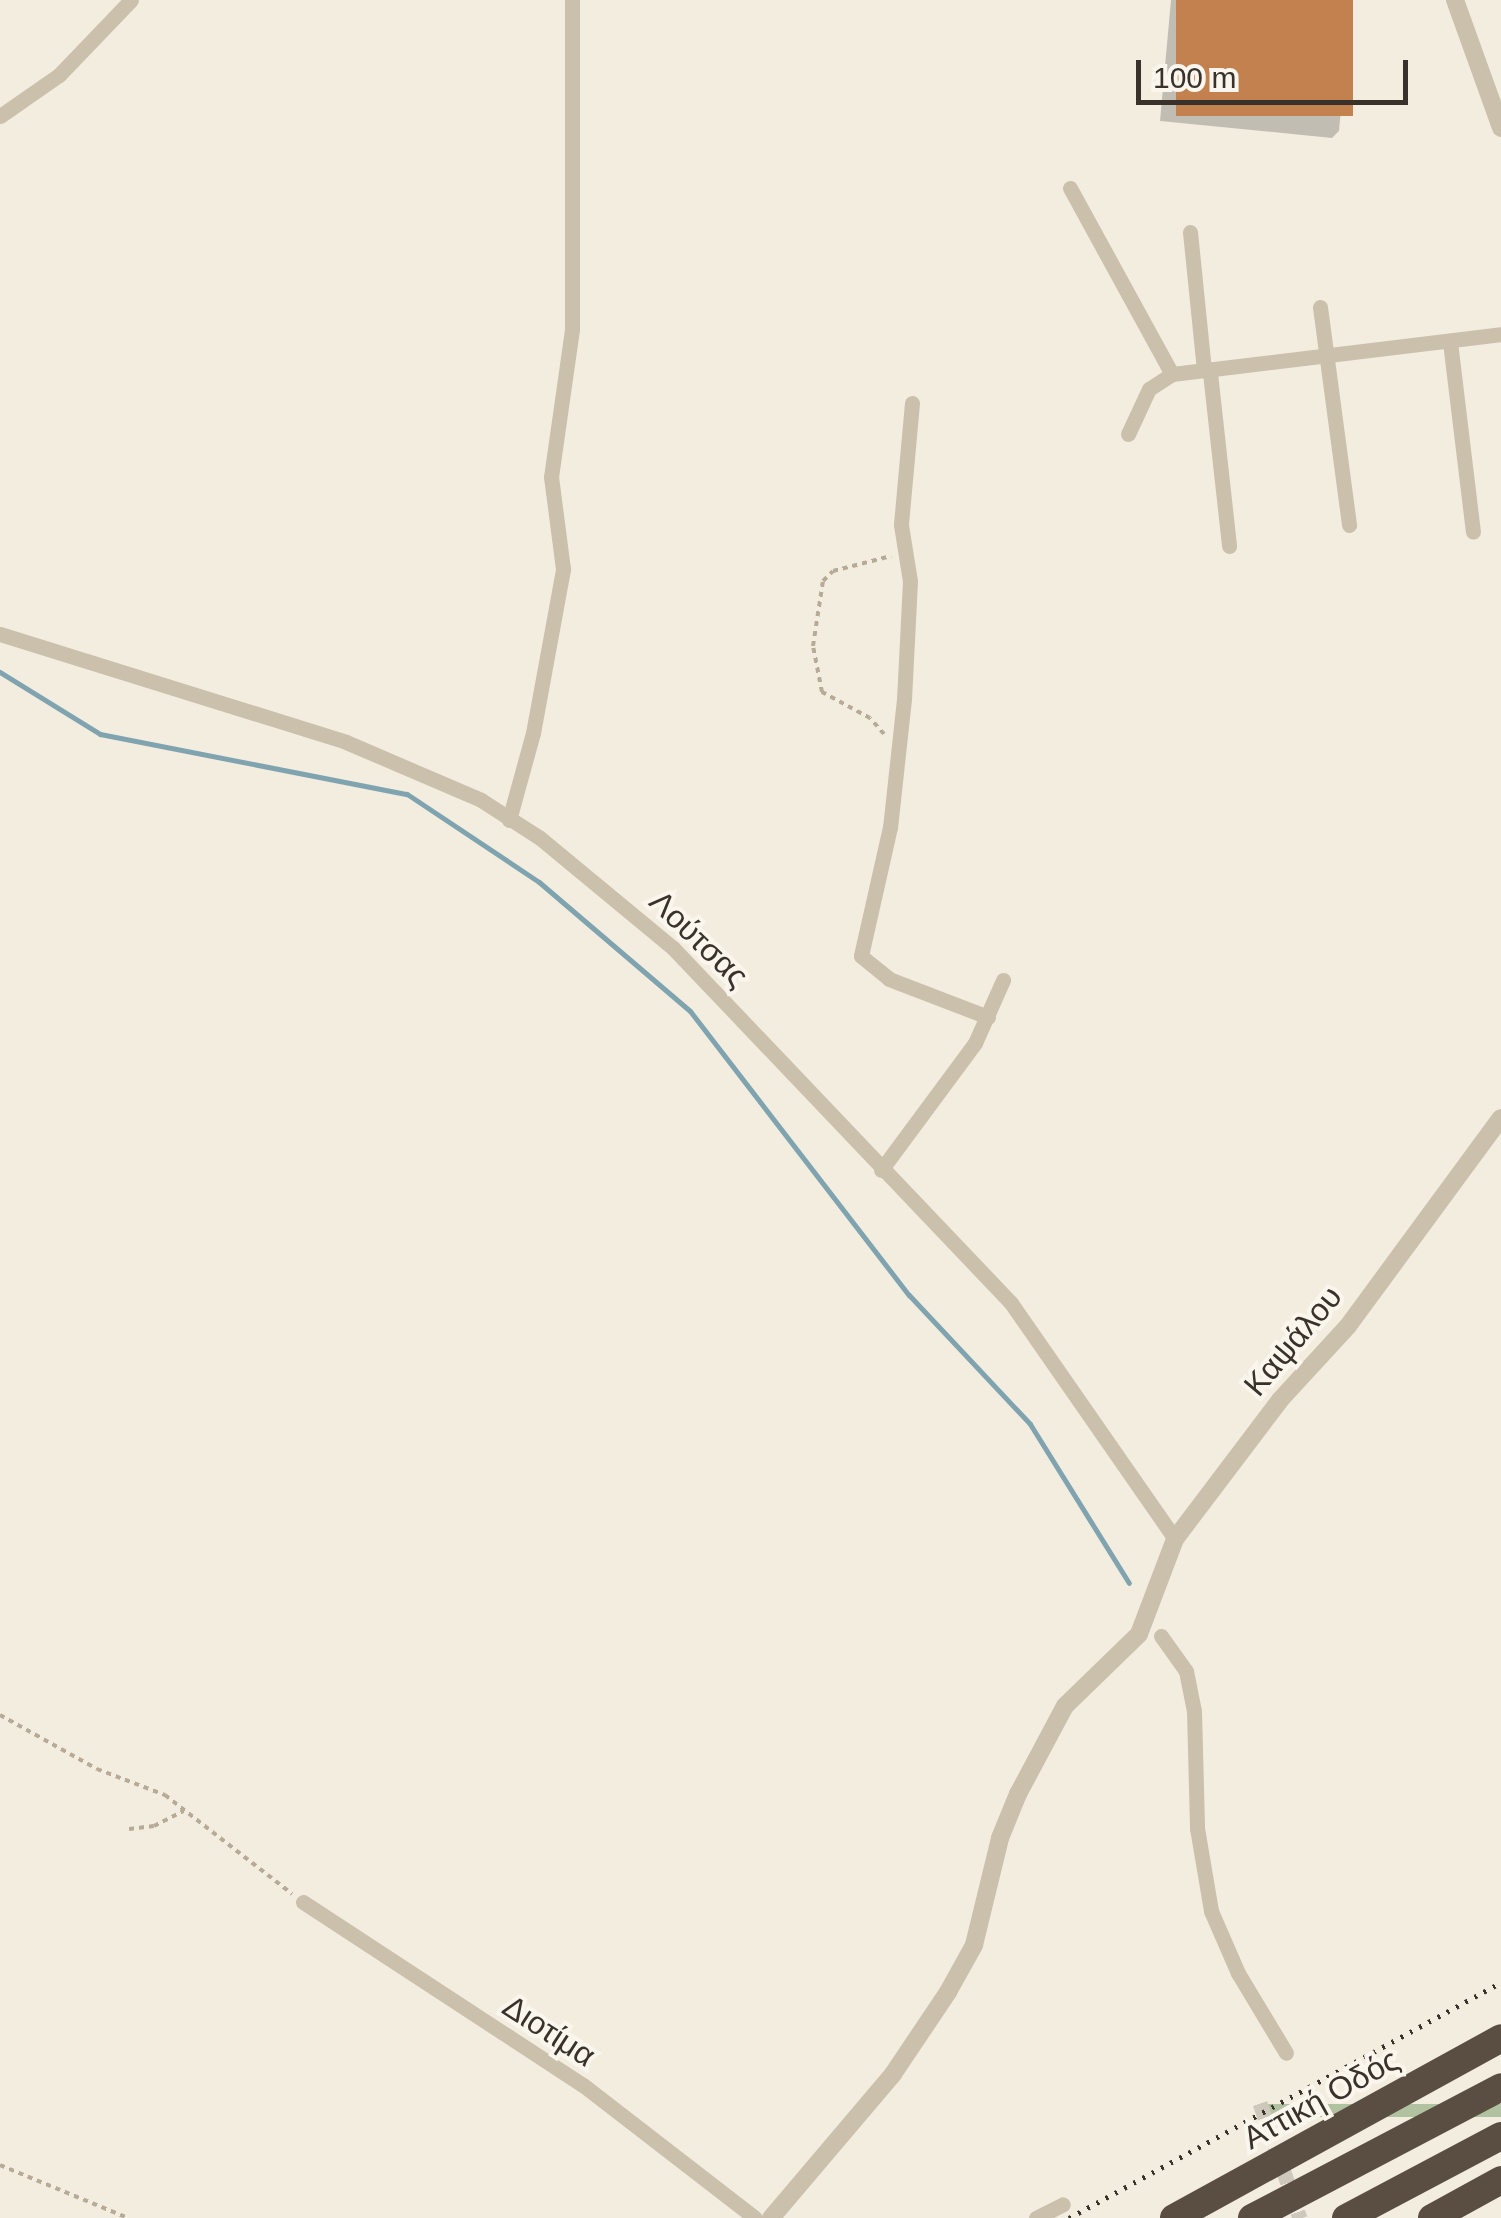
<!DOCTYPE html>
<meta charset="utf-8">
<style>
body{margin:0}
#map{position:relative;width:1501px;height:2218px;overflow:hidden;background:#f3ede0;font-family:Arial,sans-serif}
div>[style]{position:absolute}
.green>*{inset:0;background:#b0c2a0;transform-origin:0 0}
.shadow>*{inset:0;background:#0003}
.stream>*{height:5px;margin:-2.5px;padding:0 2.5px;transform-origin:2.5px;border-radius:2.5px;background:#80a4af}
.building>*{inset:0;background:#c2814f;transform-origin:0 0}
.minor-tunnel>*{height:15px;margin-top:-7.5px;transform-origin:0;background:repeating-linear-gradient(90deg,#cec8bc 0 15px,transparent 0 23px)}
.path>*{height:4px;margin-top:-2px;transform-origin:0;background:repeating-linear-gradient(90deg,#b7aa96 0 5px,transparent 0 10px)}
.minor>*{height:15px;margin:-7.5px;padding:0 7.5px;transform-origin:7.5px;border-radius:7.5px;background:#cbc0ac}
.tertiary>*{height:18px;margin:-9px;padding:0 9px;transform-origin:9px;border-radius:9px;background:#cbc0ac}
.motorway>*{height:28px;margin:-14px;padding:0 14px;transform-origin:14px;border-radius:14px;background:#5a4e42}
.rail>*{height:5px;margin-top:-2.5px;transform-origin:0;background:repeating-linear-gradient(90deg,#39322b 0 2.5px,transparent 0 10.5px)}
span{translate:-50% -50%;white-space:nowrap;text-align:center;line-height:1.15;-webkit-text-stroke:8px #faf6ed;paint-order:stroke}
.street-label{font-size:32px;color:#39322b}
.scale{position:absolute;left:1136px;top:60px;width:272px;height:45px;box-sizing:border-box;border:5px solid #39322b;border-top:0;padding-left:12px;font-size:30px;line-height:35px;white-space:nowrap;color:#39322b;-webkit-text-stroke:8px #faf6ed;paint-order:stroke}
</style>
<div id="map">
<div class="green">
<i style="left:1501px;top:2104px;width:13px;height:242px;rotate:90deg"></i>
</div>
<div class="shadow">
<i style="clip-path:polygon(1171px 0,1351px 0,1339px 131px,1332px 138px,1160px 121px)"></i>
</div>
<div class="stream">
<i style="left:0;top:672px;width:118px;rotate:31.8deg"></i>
<i style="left:100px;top:734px;width:313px;rotate:11.1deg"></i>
<i style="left:407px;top:794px;width:159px;rotate:33.7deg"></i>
<i style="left:539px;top:882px;width:199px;rotate:40.5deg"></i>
<i style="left:690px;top:1011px;width:359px;rotate:52.4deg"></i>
<i style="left:909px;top:1295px;width:177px;rotate:46.8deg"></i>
<i style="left:1030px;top:1424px;width:187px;rotate:58.1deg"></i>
</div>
<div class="building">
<i style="left:1176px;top:0;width:177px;height:116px"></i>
</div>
<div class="minor-tunnel">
<i style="left:1260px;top:2103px;width:122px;rotate:70.8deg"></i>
</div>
<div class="path">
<i style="left:884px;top:734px;width:21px;rotate:-131deg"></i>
<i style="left:870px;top:718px;width:55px;rotate:-151.6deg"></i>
<i style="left:822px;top:692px;width:47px;rotate:-101.1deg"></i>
<i style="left:813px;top:646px;width:66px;rotate:-81.3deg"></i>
<i style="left:823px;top:581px;width:14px;rotate:-45deg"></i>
<i style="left:833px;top:571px;width:60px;rotate:-14.5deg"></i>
<i style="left:0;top:1715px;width:111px;rotate:29.1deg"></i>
<i style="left:97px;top:1769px;width:73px;rotate:20.9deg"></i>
<i style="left:165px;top:1795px;width:161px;rotate:37.9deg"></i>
<i style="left:129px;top:1829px;width:25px;rotate:-7deg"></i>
<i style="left:154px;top:1826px;width:33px;rotate:-27deg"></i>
<i style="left:0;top:2165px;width:139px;rotate:22.5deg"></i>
</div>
<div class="minor">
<i style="left:0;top:116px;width:72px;rotate:-34.8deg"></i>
<i style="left:59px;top:75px;width:104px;rotate:-46.2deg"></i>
<i style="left:1070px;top:188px;width:212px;rotate:61.3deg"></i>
<i style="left:1190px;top:232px;width:138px;rotate:84.2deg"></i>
<i style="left:1320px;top:307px;width:220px;rotate:82.4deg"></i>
<i style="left:1450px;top:342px;width:191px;rotate:83.1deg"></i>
<i style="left:1210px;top:373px;width:174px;rotate:83.7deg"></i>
<i style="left:912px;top:403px;width:122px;rotate:95.2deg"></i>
<i style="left:901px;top:525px;width:57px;rotate:80.9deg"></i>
<i style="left:910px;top:581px;width:118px;rotate:92.9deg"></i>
<i style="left:904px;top:699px;width:129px;rotate:96.2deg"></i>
<i style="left:890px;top:827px;width:132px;rotate:102.7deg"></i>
<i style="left:861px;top:956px;width:36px;rotate:39deg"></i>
<i style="left:889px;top:979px;width:106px;rotate:21deg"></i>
<i style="left:1128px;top:434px;width:50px;rotate:-65deg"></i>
<i style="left:1149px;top:389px;width:27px;rotate:-33deg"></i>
<i style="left:1172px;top:374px;width:331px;rotate:-6.9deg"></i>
<i style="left:0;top:634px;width:362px;rotate:17.3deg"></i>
<i style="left:346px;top:742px;width:147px;rotate:23.2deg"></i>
<i style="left:481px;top:800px;width:70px;rotate:32.8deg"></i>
<i style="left:540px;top:838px;width:173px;rotate:39.6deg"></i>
<i style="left:673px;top:948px;width:490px;rotate:46.4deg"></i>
<i style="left:1011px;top:1303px;width:287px;rotate:55.2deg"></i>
<i style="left:509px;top:820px;width:90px;rotate:-74.6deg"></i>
<i style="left:533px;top:733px;width:167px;rotate:-79.6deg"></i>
<i style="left:563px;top:569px;width:93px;rotate:-97.4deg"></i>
<i style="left:551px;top:477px;width:149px;rotate:-81.9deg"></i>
<i style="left:572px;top:329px;width:329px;rotate:-90deg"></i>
<i style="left:881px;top:1170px;width:158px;rotate:-53.5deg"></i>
<i style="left:975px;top:1043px;width:69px;rotate:-66deg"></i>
<i style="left:1161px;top:1636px;width:43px;rotate:54.5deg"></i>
<i style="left:1186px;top:1671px;width:41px;rotate:78.7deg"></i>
<i style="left:1194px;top:1711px;width:117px;rotate:88.5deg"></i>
<i style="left:1197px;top:1828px;width:84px;rotate:80.4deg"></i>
<i style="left:1211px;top:1911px;width:68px;rotate:66.5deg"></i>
<i style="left:1238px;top:1973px;width:93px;rotate:59deg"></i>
<i style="left:303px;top:1902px;width:334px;rotate:33.2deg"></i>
<i style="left:583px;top:2085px;width:217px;rotate:37.7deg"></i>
<i style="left:1036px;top:2218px;width:30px;rotate:-27deg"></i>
</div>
<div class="tertiary">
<i style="left:1455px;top:0;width:136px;rotate:70.2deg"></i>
<i style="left:771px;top:2218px;width:189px;rotate:-49.7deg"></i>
<i style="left:893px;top:2074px;width:99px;rotate:-56.1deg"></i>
<i style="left:948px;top:1992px;width:54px;rotate:-61deg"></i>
<i style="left:974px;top:1945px;width:110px;rotate:-76.3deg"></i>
<i style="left:1000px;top:1838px;width:48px;rotate:-67.8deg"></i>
<i style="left:1018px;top:1794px;width:100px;rotate:-61.9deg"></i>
<i style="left:1065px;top:1706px;width:103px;rotate:-44.2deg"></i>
<i style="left:1139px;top:1634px;width:102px;rotate:-69.2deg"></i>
<i style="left:1175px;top:1539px;width:174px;rotate:-52.9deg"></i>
<i style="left:1280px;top:1400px;width:100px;rotate:-47.4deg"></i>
<i style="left:1348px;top:1326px;width:258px;rotate:-53.7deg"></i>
</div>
<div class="motorway">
<i style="left:1174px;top:2218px;width:373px;rotate:-28.8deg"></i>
<i style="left:1252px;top:2218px;width:281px;rotate:-27.7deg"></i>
<i style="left:1346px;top:2218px;width:175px;rotate:-27.9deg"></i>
<i style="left:1432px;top:2218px;width:79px;rotate:-28.8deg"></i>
</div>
<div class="rail">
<i style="left:1069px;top:2218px;width:492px;rotate:-28.6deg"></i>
</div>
<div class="street-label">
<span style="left:699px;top:939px;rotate:44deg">Λούτσας</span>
<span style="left:1293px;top:1341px;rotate:-50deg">Καψάλου</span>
<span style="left:549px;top:2031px;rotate:33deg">Διοτίμα</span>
<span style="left:1321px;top:2099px;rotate:-29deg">Αττική Οδός</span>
</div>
<div class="scale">100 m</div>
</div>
